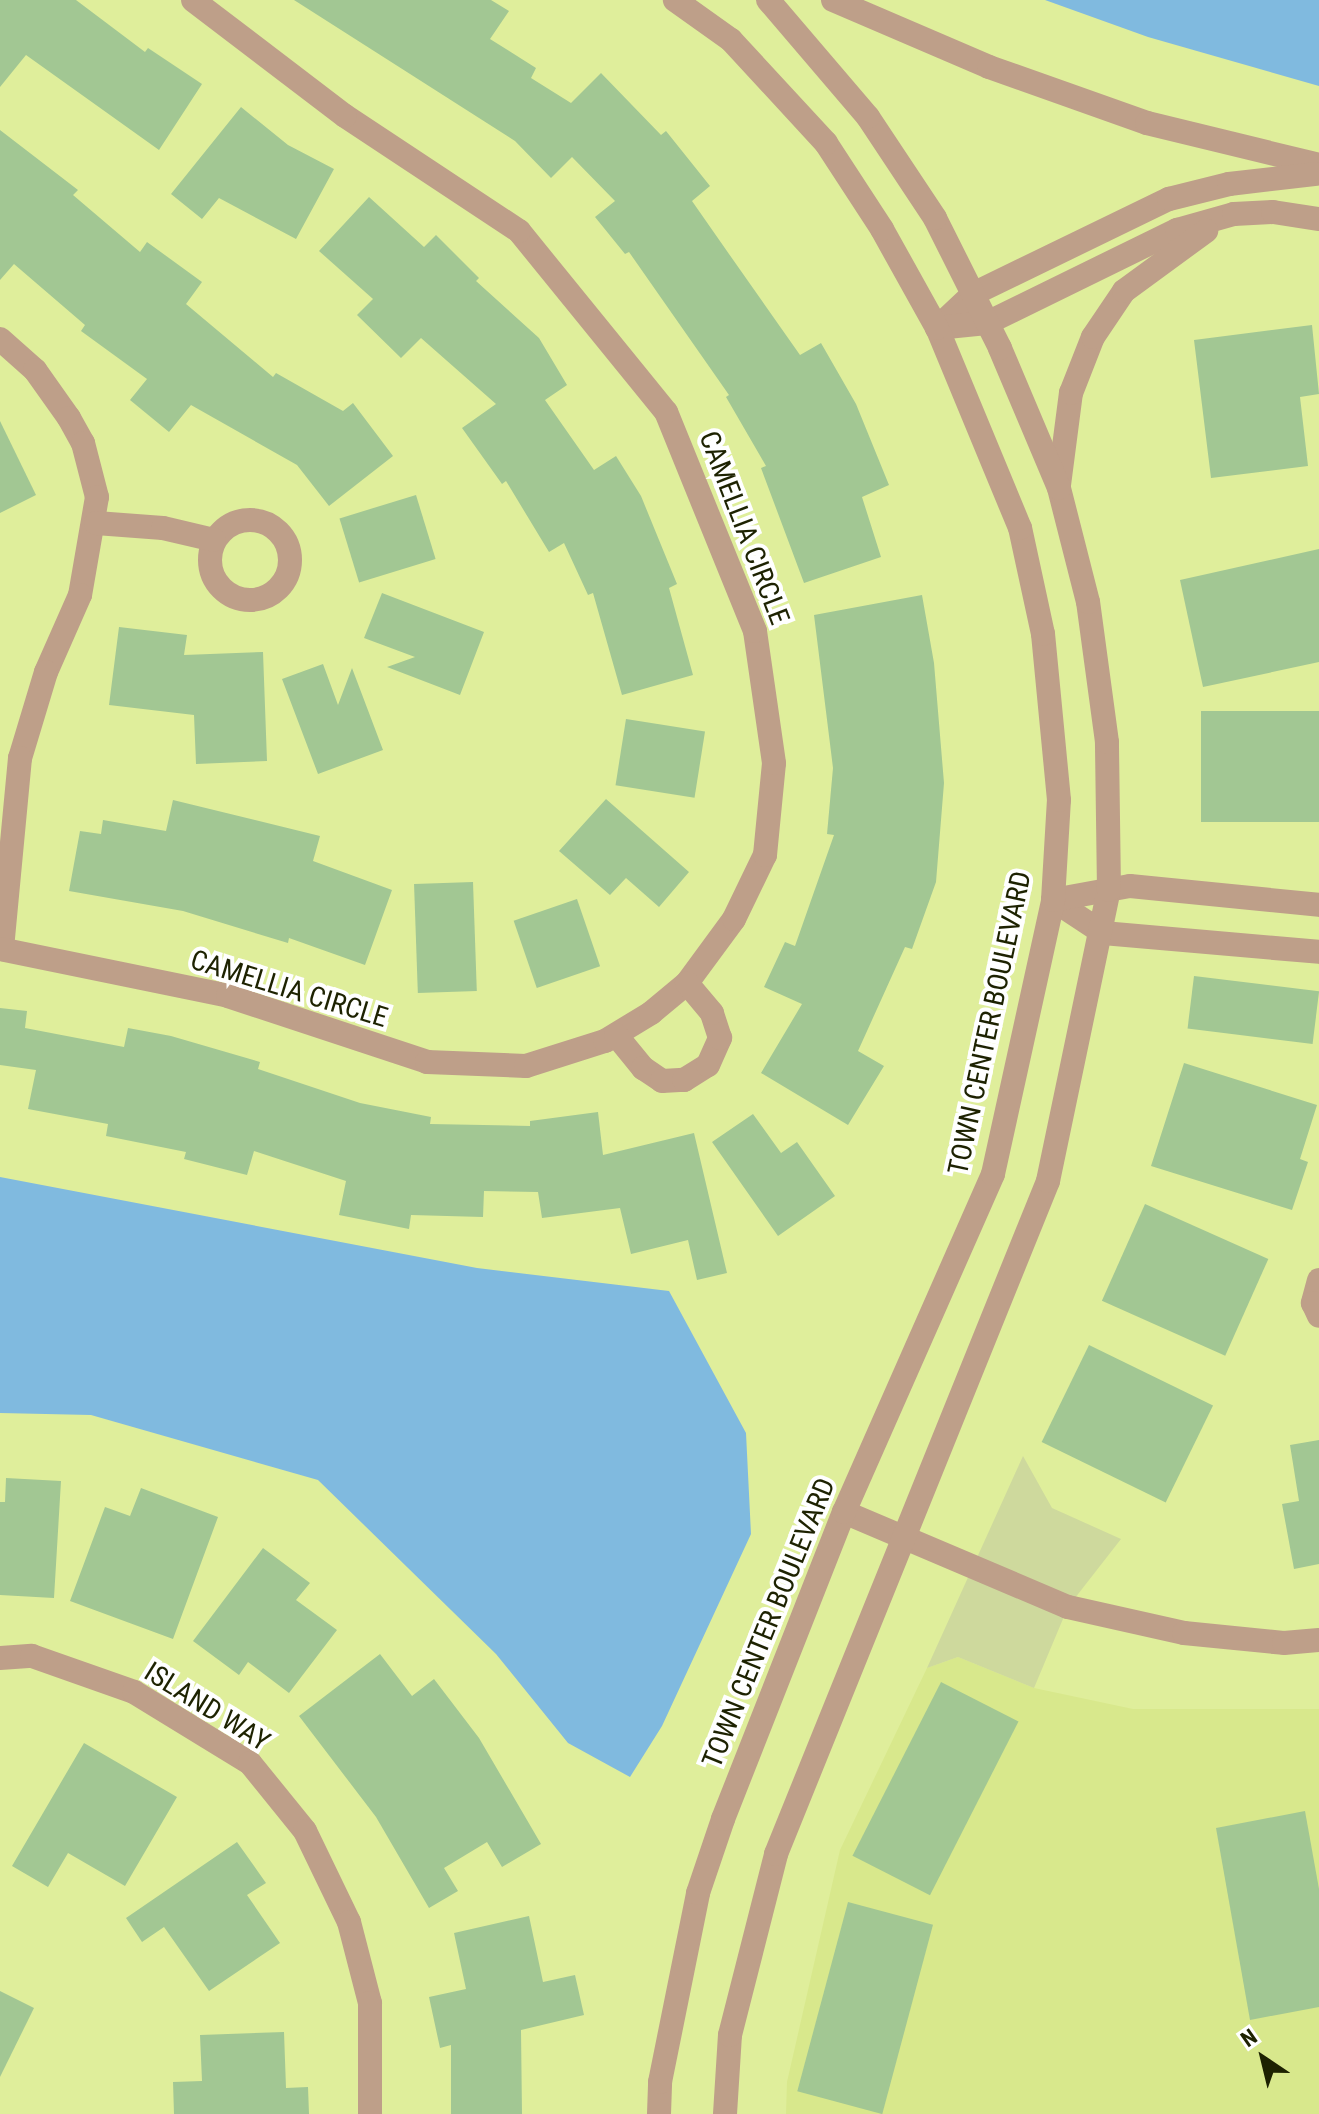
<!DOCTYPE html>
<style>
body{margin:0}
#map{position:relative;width:1319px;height:2114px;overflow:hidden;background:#dfee9b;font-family:"Roboto Condensed",sans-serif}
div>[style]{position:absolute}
.built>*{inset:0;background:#d8e88c}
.green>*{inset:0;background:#ced99d}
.water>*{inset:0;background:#80badf}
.building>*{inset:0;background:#a2c793;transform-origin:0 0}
.minor>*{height:24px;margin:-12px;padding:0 12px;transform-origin:12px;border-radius:12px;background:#be9f89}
.minor>.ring{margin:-12px;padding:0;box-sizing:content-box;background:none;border:24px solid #be9f89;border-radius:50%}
.tertiary>*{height:24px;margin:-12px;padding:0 12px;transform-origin:12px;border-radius:12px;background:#be9f89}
span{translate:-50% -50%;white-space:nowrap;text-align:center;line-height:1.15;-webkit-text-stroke:8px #fff;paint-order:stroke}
.street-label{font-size:28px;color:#1d2201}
.north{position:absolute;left:1223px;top:2018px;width:80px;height:80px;-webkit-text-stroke:6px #fff;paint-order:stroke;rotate:325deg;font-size:22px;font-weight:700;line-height:32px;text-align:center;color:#1d2201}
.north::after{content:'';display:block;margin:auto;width:28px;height:36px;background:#1d2201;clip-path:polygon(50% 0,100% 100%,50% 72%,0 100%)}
</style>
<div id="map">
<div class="built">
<i style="clip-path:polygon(958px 1657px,1034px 1688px,1133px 1709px,1319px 1709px,1319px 2114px,786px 2114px,787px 2082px,840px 1850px,927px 1668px)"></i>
</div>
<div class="green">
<i style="clip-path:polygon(1023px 1456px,1052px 1508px,1121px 1539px,1068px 1607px,1034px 1688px,958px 1657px,927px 1668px)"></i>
</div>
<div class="water">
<i style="clip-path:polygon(1045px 0,1319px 0,1319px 86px,1148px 37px)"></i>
<i style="clip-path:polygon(0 1177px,477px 1268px,669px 1291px,746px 1433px,751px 1534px,662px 1726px,630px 1777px,568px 1743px,496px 1654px,318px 1480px,91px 1415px,0 1413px)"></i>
</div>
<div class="building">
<i style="clip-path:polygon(0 0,76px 0,145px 52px,148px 48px,202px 84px,159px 150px,26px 55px,0 87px)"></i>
<i style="clip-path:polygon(294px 0,491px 0,509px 11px,490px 39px,536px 68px,531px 78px,571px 103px,601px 73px,661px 135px,666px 131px,710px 186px,692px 201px,729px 254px,800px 355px,821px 343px,856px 404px,889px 485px,862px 497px,881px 557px,804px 583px,761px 468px,766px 466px,726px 397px,729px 395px,629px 252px,625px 254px,595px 217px,615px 201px,572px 157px,551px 178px,515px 141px)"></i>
<i style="clip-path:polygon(241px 107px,288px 145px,334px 169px,296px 239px,219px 198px,202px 219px,171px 194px)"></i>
<i style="clip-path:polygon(0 130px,78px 190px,73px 195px,140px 252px,147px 242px,202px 282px,186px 304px,273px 377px,276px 373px,343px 411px,353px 403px,393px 456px,329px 506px,297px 465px,191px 405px,169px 432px,130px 400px,147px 379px,81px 331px,85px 325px,14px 264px,0 280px)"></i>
<i style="clip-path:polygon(369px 197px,424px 247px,436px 235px,479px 278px,476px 281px,539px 338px,567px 385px,545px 400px,594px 470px,616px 456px,641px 496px,677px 584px,669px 588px,693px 675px,622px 695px,593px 593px,588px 595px,564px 543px,549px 552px,506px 481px,502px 484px,462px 428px,496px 404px,421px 338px,401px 358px,357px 315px,373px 299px,319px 251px)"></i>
<i style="clip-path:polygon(1312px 325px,1319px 394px,1300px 397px,1308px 466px,1211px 478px,1194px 340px)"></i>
<i style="clip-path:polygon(0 421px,36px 495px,0 513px)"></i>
<i style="left:416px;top:495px;width:67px;height:80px;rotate:73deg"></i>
<i style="clip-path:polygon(1319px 549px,1319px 662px,1203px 687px,1180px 580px)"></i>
<i style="clip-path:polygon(382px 593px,484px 632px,460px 695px,387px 667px,415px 657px,364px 638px)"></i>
<i style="clip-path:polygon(922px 595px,934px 663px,944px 783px,936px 882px,912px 949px,905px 947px,858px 1051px,884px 1066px,848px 1125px,761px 1073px,802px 1004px,764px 987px,785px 942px,795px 946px,834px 835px,827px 834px,833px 768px,814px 615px)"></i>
<i style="clip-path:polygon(119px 627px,187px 635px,184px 655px,263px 652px,267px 761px,196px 764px,194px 715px,109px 705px)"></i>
<i style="clip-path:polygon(323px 664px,338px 705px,352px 668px,383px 750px,318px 774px,282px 679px)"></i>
<i style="left:1319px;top:711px;width:111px;height:118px;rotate:90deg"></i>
<i style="left:626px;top:719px;width:80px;height:67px;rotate:9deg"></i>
<i style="clip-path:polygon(606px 799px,689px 872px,659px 907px,626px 878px,610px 895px,559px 851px)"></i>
<i style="clip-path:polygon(173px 800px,320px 836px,313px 861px,392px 890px,365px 965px,289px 938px,288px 943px,183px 911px,69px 891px,80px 831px,101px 834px,103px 820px,166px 831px)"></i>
<i style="left:473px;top:882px;width:109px;height:59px;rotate:88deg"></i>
<i style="left:577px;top:899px;width:71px;height:67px;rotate:71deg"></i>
<i style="left:1194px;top:976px;width:126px;height:53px;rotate:7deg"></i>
<i style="clip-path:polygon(0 1008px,27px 1011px,25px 1028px,124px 1047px,128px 1028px,171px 1036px,260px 1062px,258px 1069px,360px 1103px,431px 1117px,430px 1124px,530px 1126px,530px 1121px,598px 1112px,603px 1155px,694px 1133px,727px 1273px,697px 1280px,688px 1240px,631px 1254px,620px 1208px,542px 1218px,538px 1192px,484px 1191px,483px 1217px,411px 1215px,409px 1229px,339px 1215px,346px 1181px,254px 1151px,247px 1175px,184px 1159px,186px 1152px,106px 1136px,108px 1124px,28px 1109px,36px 1070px,0 1065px)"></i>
<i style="clip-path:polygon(1184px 1063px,1317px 1105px,1300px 1159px,1308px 1162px,1292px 1210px,1151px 1166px)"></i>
<i style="clip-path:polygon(753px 1114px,781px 1153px,797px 1142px,835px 1196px,778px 1236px,712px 1142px)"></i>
<i style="left:1145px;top:1204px;width:135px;height:106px;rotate:24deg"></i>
<i style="left:1089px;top:1345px;width:138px;height:108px;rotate:26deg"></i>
<i style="clip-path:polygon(1319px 1440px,1319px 1564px,1294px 1569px,1282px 1504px,1299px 1501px,1290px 1445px)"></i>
<i style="clip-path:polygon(6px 1478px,61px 1481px,54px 1598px,0 1595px,0 1502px,5px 1502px)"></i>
<i style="clip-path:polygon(141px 1488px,218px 1517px,173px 1639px,70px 1601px,105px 1507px,130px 1516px)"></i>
<i style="clip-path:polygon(263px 1548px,310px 1583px,296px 1600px,337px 1630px,289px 1693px,248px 1662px,239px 1675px,193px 1641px)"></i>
<i style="clip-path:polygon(380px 1654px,412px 1696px,434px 1679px,479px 1738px,541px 1844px,502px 1867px,487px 1842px,444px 1868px,458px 1891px,429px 1908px,376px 1817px,299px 1716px)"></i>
<i style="left:941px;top:1682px;width:87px;height:195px;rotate:27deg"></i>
<i style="clip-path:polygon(84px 1743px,177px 1797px,125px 1886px,68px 1853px,48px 1887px,12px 1866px)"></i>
<i style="clip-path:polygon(1305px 1811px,1319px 1889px,1319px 2007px,1250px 2020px,1216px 1828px)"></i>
<i style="clip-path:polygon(237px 1842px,266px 1883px,247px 1895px,280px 1943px,209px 1991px,164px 1927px,142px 1942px,126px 1918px)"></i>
<i style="left:848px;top:1902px;width:88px;height:196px;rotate:15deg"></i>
<i style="clip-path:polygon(529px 1916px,543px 1982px,575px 1975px,584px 2015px,521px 2030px,522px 2114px,451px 2114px,451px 2045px,440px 2048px,429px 1997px,466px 1989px,454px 1933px)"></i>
<i style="clip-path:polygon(0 1991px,34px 2008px,0 2077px)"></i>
<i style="clip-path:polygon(284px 2032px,286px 2088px,308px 2087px,309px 2114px,174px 2114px,173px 2082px,202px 2081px,200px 2035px)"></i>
</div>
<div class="minor">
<i style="left:0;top:339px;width:47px;rotate:41.5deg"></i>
<i style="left:35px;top:370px;width:59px;rotate:54.7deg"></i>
<i style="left:69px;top:418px;width:29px;rotate:61deg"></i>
<i style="left:83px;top:443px;width:56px;rotate:75.5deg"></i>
<i style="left:97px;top:497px;width:99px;rotate:99.8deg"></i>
<i style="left:80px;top:595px;width:84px;rotate:113.8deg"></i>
<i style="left:46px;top:672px;width:90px;rotate:106.8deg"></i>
<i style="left:20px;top:758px;width:192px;rotate:95.4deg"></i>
<i class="ring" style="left:210px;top:520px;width:56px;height:56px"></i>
<i style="left:96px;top:523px;width:67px;rotate:4.3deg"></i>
<i style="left:163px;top:528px;width:52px;rotate:13.2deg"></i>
<i style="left:1053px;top:900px;width:60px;rotate:33.4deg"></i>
<i style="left:1103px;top:933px;width:217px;rotate:5deg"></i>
<i style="left:1053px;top:900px;width:78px;rotate:-10.3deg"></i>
<i style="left:1130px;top:886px;width:190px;rotate:5.7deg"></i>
<i style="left:0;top:949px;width:233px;rotate:11.6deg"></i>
<i style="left:228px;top:996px;width:210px;rotate:18.3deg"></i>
<i style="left:427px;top:1062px;width:99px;rotate:2.3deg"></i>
<i style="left:526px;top:1066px;width:83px;rotate:-17.6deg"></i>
<i style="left:605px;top:1041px;width:54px;rotate:-31.3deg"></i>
<i style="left:651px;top:1013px;width:47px;rotate:-39.8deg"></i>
<i style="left:687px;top:983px;width:79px;rotate:-53.7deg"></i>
<i style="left:734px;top:919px;width:71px;rotate:-64.2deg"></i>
<i style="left:765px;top:855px;width:92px;rotate:-84.4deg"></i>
<i style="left:774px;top:763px;width:133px;rotate:-98.2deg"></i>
<i style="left:755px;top:631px;width:236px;rotate:-112.1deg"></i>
<i style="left:666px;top:412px;width:233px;rotate:-129.1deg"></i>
<i style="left:519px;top:231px;width:209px;rotate:-146.5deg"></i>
<i style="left:345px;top:116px;width:191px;rotate:-142.7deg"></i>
<i style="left:616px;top:1035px;width:43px;rotate:50.7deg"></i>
<i style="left:643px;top:1068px;width:23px;rotate:34deg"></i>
<i style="left:662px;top:1081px;width:22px;rotate:-3deg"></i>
<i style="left:684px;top:1080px;width:28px;rotate:-32deg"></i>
<i style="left:708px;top:1065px;width:30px;rotate:-66deg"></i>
<i style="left:720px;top:1038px;width:26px;rotate:-108deg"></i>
<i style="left:712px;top:1013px;width:39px;rotate:-130deg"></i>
<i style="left:1319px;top:1280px;width:24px;rotate:105deg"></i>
<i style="left:1313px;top:1303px;width:14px;rotate:65deg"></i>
<i style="left:0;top:1658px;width:32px;rotate:-4deg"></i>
<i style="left:32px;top:1656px;width:108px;rotate:19.4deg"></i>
<i style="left:134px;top:1692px;width:136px;rotate:31.5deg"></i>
<i style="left:250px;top:1763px;width:87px;rotate:51deg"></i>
<i style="left:305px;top:1831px;width:101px;rotate:64.2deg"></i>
<i style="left:349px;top:1922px;width:84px;rotate:75.5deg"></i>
<i style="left:370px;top:2003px;width:111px;rotate:90deg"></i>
</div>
<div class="tertiary">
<i style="left:833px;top:0;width:170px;rotate:23.2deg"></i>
<i style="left:989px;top:67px;width:168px;rotate:19.5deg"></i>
<i style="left:1147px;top:123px;width:177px;rotate:13.7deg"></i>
<i style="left:937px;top:328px;width:50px;rotate:-43.4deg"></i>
<i style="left:973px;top:294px;width:218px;rotate:-25.9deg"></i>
<i style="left:1169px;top:199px;width:62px;rotate:-14deg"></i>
<i style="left:1229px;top:184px;width:88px;rotate:-6.6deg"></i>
<i style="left:937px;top:328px;width:50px;rotate:-5.7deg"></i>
<i style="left:987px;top:323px;width:212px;rotate:-26.1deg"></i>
<i style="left:1177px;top:230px;width:59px;rotate:-15.7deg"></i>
<i style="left:1234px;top:214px;width:39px;rotate:-3deg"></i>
<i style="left:1273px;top:212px;width:47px;rotate:8.7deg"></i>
<i style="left:1059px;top:485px;width:93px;rotate:-82.6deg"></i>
<i style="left:1071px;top:393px;width:60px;rotate:-68.6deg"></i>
<i style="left:1093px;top:337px;width:55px;rotate:-56deg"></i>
<i style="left:1124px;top:291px;width:102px;rotate:-36.2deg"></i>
<i style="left:844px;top:1512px;width:243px;rotate:23deg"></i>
<i style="left:1068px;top:1607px;width:119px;rotate:12.6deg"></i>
<i style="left:1184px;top:1633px;width:100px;rotate:5.7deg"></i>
<i style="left:1284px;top:1643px;width:35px;rotate:-5deg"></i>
<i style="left:659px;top:2114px;width:32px;rotate:-88deg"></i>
<i style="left:660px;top:2082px;width:193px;rotate:-78.6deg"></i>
<i style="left:698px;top:1893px;width:78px;rotate:-71.3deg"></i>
<i style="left:723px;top:1819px;width:330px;rotate:-68.5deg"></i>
<i style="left:844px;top:1512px;width:369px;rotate:-66.2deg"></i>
<i style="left:993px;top:1174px;width:280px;rotate:-77.6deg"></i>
<i style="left:1053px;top:900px;width:100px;rotate:-86.6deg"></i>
<i style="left:1059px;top:800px;width:167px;rotate:-95.5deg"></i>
<i style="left:1043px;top:634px;width:108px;rotate:-102.2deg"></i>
<i style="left:1020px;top:528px;width:217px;rotate:-112.5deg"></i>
<i style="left:937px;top:328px;width:113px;rotate:-119.1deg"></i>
<i style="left:882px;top:229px;width:103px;rotate:-123.1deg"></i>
<i style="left:826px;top:143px;width:140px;rotate:-132.7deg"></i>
<i style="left:731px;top:40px;width:69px;rotate:-144.5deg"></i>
<i style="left:725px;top:2114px;width:79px;rotate:-86.4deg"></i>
<i style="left:730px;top:2035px;width:187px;rotate:-75.7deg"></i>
<i style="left:776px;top:1854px;width:726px;rotate:-67.99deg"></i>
<i style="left:1048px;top:1181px;width:297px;rotate:-78.2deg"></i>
<i style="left:1109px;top:890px;width:148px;rotate:-90.8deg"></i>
<i style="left:1107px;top:742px;width:141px;rotate:-97.7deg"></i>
<i style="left:1088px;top:602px;width:118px;rotate:-104.3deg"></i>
<i style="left:1059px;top:488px;width:152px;rotate:-112.9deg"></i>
<i style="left:1000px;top:348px;width:145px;rotate:-116.6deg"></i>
<i style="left:935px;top:218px;width:121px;rotate:-123.6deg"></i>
<i style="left:868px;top:117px;width:154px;rotate:-130.5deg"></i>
</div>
<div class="street-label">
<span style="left:744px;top:528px;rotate:69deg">CAMELLIA CIRCLE</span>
<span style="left:289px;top:989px;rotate:17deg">CAMELLIA CIRCLE</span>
<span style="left:990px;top:1023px;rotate:-78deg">TOWN CENTER BOULEVARD</span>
<span style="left:769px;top:1623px;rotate:-68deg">TOWN CENTER BOULEVARD</span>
<span style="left:207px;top:1707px;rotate:32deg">ISLAND WAY</span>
</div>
<div class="north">N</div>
</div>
